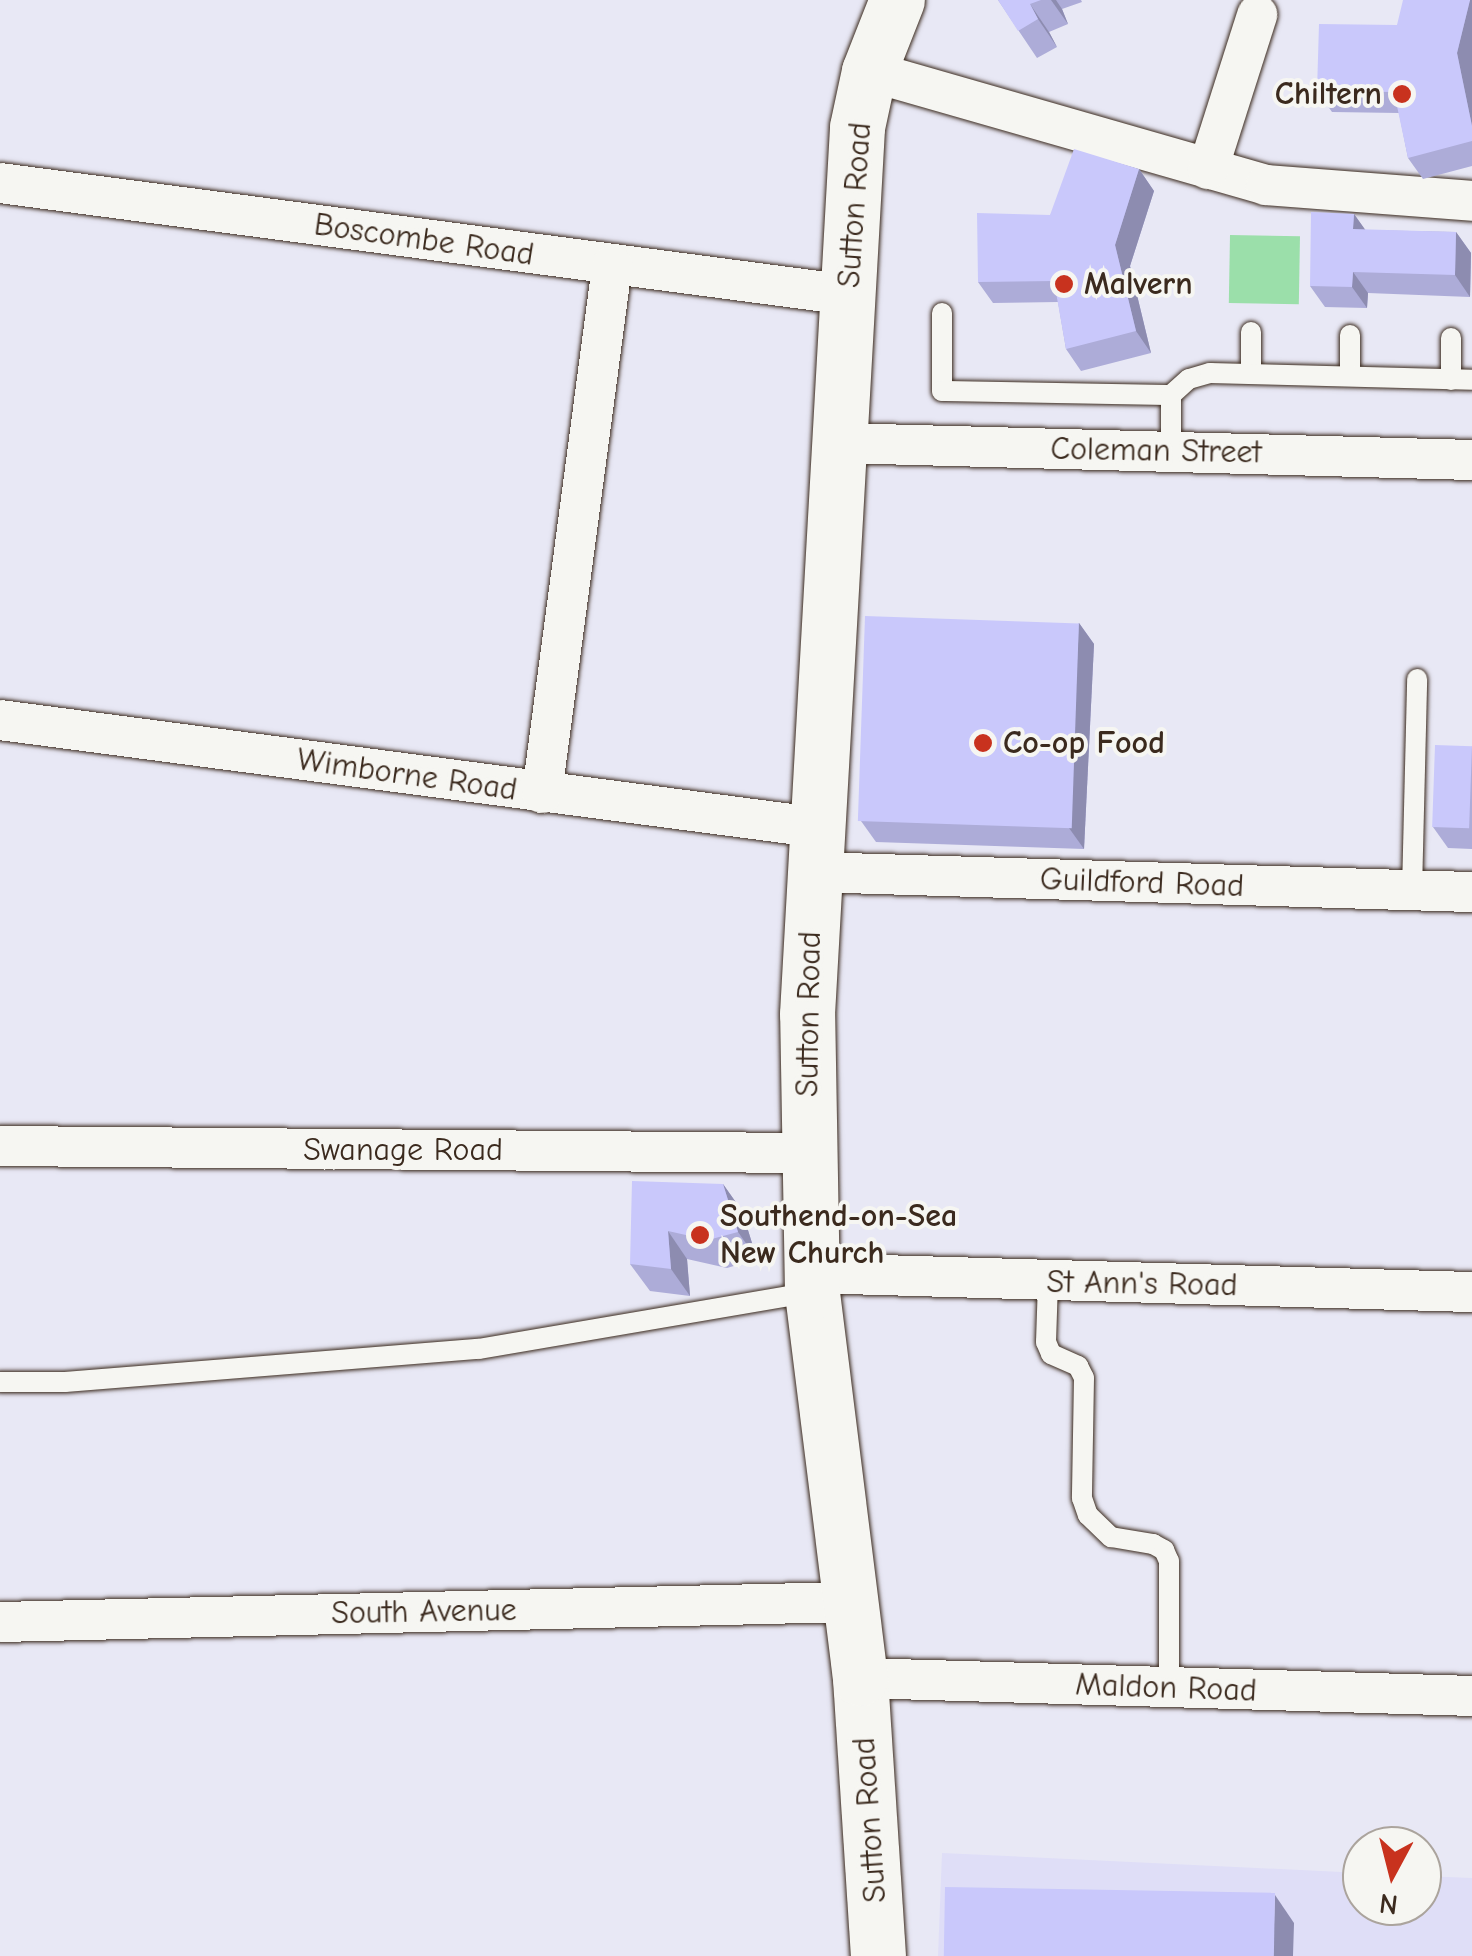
<!DOCTYPE html>
<style>
body{margin:0}
#map{position:relative;width:1472px;height:1956px;overflow:hidden;background:#e8e8f5;font-family:"Comic Neue",sans-serif}
div>[style]{position:absolute}
.built>*{inset:0;background:#dfdef7}
.green>*{inset:0;background:#9bdfaa;transform-origin:0 0}
.roads{filter:drop-shadow(0 0 2px #3b2a1e) drop-shadow(0 0 2px #3b2a1e)}
.lane>*{height:20px;margin:-10px;padding:0 10px;transform-origin:10px;border-radius:10px;background:#f6f6f2}
.street>*{height:40px;margin:-20px;padding:0 20px;transform-origin:20px;border-radius:20px;background:#f6f6f2}
.secondary>*{height:55px;margin:-27.5px;padding:0 27.5px;transform-origin:27.5px;border-radius:27.5px;background:#f6f6f2}
.wall>*{inset:0;background:#adacd8}
.shaded-wall>*{inset:0;background:#8d8cb0}
.building>*{inset:0;background:#c9c8fb;transform-origin:0 0}
.dots>*{width:28px;height:28px;translate:-50% -50%;box-sizing:border-box;border:5px solid #f6f6f2;border-radius:50%}
span{translate:-50% -50%;white-space:nowrap;text-align:center;line-height:1.15;-webkit-text-stroke:8px #f6f6f2;paint-order:stroke}
.poi-label{font-size:32px;color:#3b2a1e;font-weight:700}
.right{translate:-100% -50%;text-align:right}
.left{translate:0 -50%;text-align:left}
.street-label{font-size:32px;color:#3b2a1e}
.north{position:absolute;left:1342px;top:1826px;width:100px;height:100px;box-sizing:border-box;background:#f6f6f2;border:2px solid #aba49d;border-radius:50%;rotate:187deg;font-size:28px;font-weight:700;line-height:40px;text-align:center;color:#3b2a1e}
.north::after{content:'';display:block;margin:auto;width:35px;height:45px;background:#c8321e;clip-path:polygon(50% 0,100% 100%,50% 72%,0 100%)}
</style>
<div id="map">
<div class="built">
<i style="clip-path:polygon(942px 1853px,1362px 1873px,1362px 1906px,1422px 1906px,1422px 1876px,1472px 1878px,1472px 1956px,938px 1956px)"></i>
</div>
<div class="green">
<i style="left:1230px;top:235px;width:70px;height:68px;rotate:1deg"></i>
</div>
<div class="roads">
<div class="lane">
<i style="left:942px;top:313px;width:78px;rotate:90deg"></i>
<i style="left:942px;top:391px;width:229px;rotate:1deg"></i>
<i style="left:1251px;top:332px;width:42px;rotate:90deg"></i>
<i style="left:1350px;top:335px;width:41px;rotate:90deg"></i>
<i style="left:1451px;top:380px;width:42px;rotate:-90deg"></i>
<i style="left:1171px;top:451px;width:56px;rotate:-90deg"></i>
<i style="left:1171px;top:395px;width:24px;rotate:-42deg"></i>
<i style="left:1189px;top:379px;width:22px;rotate:-16deg"></i>
<i style="left:1210px;top:373px;width:262px;rotate:1.5deg"></i>
<i style="left:1412px;top:891px;width:212px;rotate:-88.6deg"></i>
<i style="left:1048px;top:1282px;width:60px;rotate:91.9deg"></i>
<i style="left:1046px;top:1342px;width:13px;rotate:67deg"></i>
<i style="left:1051px;top:1354px;width:30px;rotate:24deg"></i>
<i style="left:1078px;top:1366px;width:13px;rotate:63deg"></i>
<i style="left:1084px;top:1378px;width:120px;rotate:91deg"></i>
<i style="left:1082px;top:1498px;width:18px;rotate:71deg"></i>
<i style="left:1088px;top:1515px;width:32px;rotate:44deg"></i>
<i style="left:1111px;top:1537px;width:43px;rotate:9.5deg"></i>
<i style="left:1153px;top:1544px;width:13px;rotate:29deg"></i>
<i style="left:1164px;top:1550px;width:12px;rotate:66deg"></i>
<i style="left:1169px;top:1561px;width:128px;rotate:90deg"></i>
<i style="left:0;top:1382px;width:65px"></i>
<i style="left:65px;top:1382px;width:415px;rotate:-4.6deg"></i>
<i style="left:479px;top:1349px;width:338px;rotate:-9.7deg"></i>
</div>
<div class="street">
<i style="left:869px;top:71px;width:413px;rotate:16deg"></i>
<i style="left:1266px;top:185px;width:207px;rotate:4.4deg"></i>
<i style="left:1208px;top:169px;width:162px;rotate:-72.3deg"></i>
<i style="left:0;top:183px;width:855px;rotate:7.52deg"></i>
<i style="left:840px;top:443px;width:632px;rotate:1.54deg"></i>
<i style="left:0;top:720px;width:821px;rotate:7.49deg"></i>
<i style="left:542px;top:793px;width:532px;rotate:-82.43deg"></i>
<i style="left:812px;top:872px;width:660px;rotate:1.74deg"></i>
<i style="left:0;top:1146px;width:807px;rotate:0.5deg"></i>
<i style="left:811px;top:1273px;width:661px;rotate:1.65deg"></i>
<i style="left:0;top:1622px;width:849px;rotate:-1.35deg"></i>
<i style="left:860px;top:1678px;width:612px;rotate:1.68deg"></i>
</div>
<div class="secondary">
<i style="left:878px;top:1956px;width:279px;rotate:-93.7deg"></i>
<i style="left:860px;top:1678px;width:389px;rotate:-97.1deg"></i>
<i style="left:812px;top:1292px;width:278px;rotate:-91deg"></i>
<i style="left:807px;top:1014px;width:888px;rotate:-86.77deg"></i>
<i style="left:857px;top:127px;width:57px;rotate:-77.9deg"></i>
<i style="left:869px;top:71px;width:76px;rotate:-68.5deg"></i>
</div>
</div>
<div class="wall">
<i style="clip-path:polygon(998px 0,1081px 0,1082px 2px,1062px 9px,1068px 24px,1049px 32px,1057px 47px,1037px 58px)"></i>
<i style="clip-path:polygon(1472px 0,1472px 166px,1423px 179px,1408px 158px,1399px 113px,1332px 112px,1317px 91px,1397px 25px)"></i>
<i style="clip-path:polygon(1139px 169px,1154px 191px,1130px 266px,1151px 353px,1081px 371px,1066px 349px,1058px 302px,993px 303px,978px 282px,1050px 215px)"></i>
<i style="clip-path:polygon(1354px 214px,1365px 230px,1456px 232px,1471px 253px,1470px 297px,1368px 293px,1367px 308px,1325px 307px,1310px 286px)"></i>
<i style="clip-path:polygon(1079px 623px,1094px 644px,1084px 849px,876px 842px,861px 821px)"></i>
<i style="clip-path:polygon(1472px 746px,1472px 849px,1448px 848px,1433px 827px)"></i>
<i style="clip-path:polygon(723px 1184px,742px 1211px,757px 1259px,727px 1268px,687px 1259px,690px 1296px,650px 1291px,630px 1264px)"></i>
</div>
<div class="shaded-wall">
<i style="clip-path:polygon(1051px 0,1056px 0,1062px 9px,1068px 24px)"></i>
<i style="clip-path:polygon(1470px 0,1472px 0,1472px 126px,1457px 53px)"></i>
<i style="clip-path:polygon(1030px 4px,1049px 32px,1057px 47px,1038px 19px)"></i>
<i style="clip-path:polygon(1139px 169px,1154px 191px,1130px 266px,1151px 353px,1136px 331px,1115px 245px)"></i>
<i style="clip-path:polygon(1354px 214px,1369px 235px,1353px 229px)"></i>
<i style="clip-path:polygon(1456px 232px,1471px 253px,1470px 297px,1455px 275px)"></i>
<i style="clip-path:polygon(1353px 272px,1368px 293px,1367px 308px,1352px 287px)"></i>
<i style="clip-path:polygon(1079px 623px,1094px 644px,1084px 849px,1069px 828px)"></i>
<i style="clip-path:polygon(723px 1184px,742px 1211px,757px 1259px,738px 1232px)"></i>
<i style="clip-path:polygon(668px 1231px,687px 1259px,690px 1296px,671px 1269px)"></i>
<i style="clip-path:polygon(1275px 1895px,1294px 1923px,1293px 1956px,1273px 1956px)"></i>
</div>
<div class="building">
<i style="clip-path:polygon(998px 0,1041px 0,1030px 4px,1038px 19px,1018px 31px)"></i>
<i style="clip-path:polygon(1403px 0,1470px 0,1457px 53px,1472px 126px,1472px 141px,1408px 158px,1394px 92px,1317px 91px,1319px 24px,1397px 25px)"></i>
<i style="clip-path:polygon(1074px 149px,1139px 169px,1115px 245px,1136px 331px,1066px 349px,1054px 281px,978px 282px,977px 213px,1050px 215px)"></i>
<i style="clip-path:polygon(1311px 212px,1354px 214px,1353px 229px,1456px 232px,1455px 275px,1353px 272px,1352px 287px,1310px 286px)"></i>
<i style="left:865px;top:616px;width:214px;height:205px;rotate:2deg"></i>
<i style="left:1435px;top:745px;width:37px;height:82px;rotate:2deg"></i>
<i style="clip-path:polygon(632px 1181px,723px 1184px,738px 1232px,708px 1240px,668px 1231px,671px 1269px,630px 1264px)"></i>
<i style="left:945px;top:1887px;width:330px;height:69px;rotate:1deg"></i>
</div>
<div class="dots">
<i style="left:1402px;top:94px;background:#c8321e"></i>
<i style="left:1064px;top:284px;background:#c8321e"></i>
<i style="left:983px;top:743px;background:#c8321e"></i>
<i style="left:700px;top:1235px;background:#c8321e"></i>
</div>
<div class="poi-label">
<span class="right" style="left:1382px;top:94px">Chiltern</span>
<span class="left" style="left:1084px;top:284px">Malvern</span>
<span class="left" style="left:1003px;top:743px">Co-op Food</span>
<span class="left" style="left:720px;top:1235px">Southend-on-Sea<br>New Church</span>
</div>
<div class="street-label">
<span style="left:855px;top:205px;rotate:-86deg">Sutton Road</span>
<span style="left:424px;top:240px;rotate:8deg">Boscombe Road</span>
<span style="left:1156px;top:451px;rotate:1deg">Coleman Street</span>
<span style="left:407px;top:775px;rotate:8deg">Wimborne Road</span>
<span style="left:1142px;top:883px;rotate:2deg">Guildford Road</span>
<span style="left:809px;top:1014px;rotate:-89deg">Sutton Road</span>
<span style="left:403px;top:1150px">Swanage Road</span>
<span style="left:1142px;top:1284px;rotate:1deg">St Ann's Road</span>
<span style="left:424px;top:1612px;rotate:-1deg">South Avenue</span>
<span style="left:1166px;top:1688px;rotate:2deg">Maldon Road</span>
<span style="left:870px;top:1820px;rotate:-94deg">Sutton Road</span>
</div>
<div class="north">N</div>
</div>
